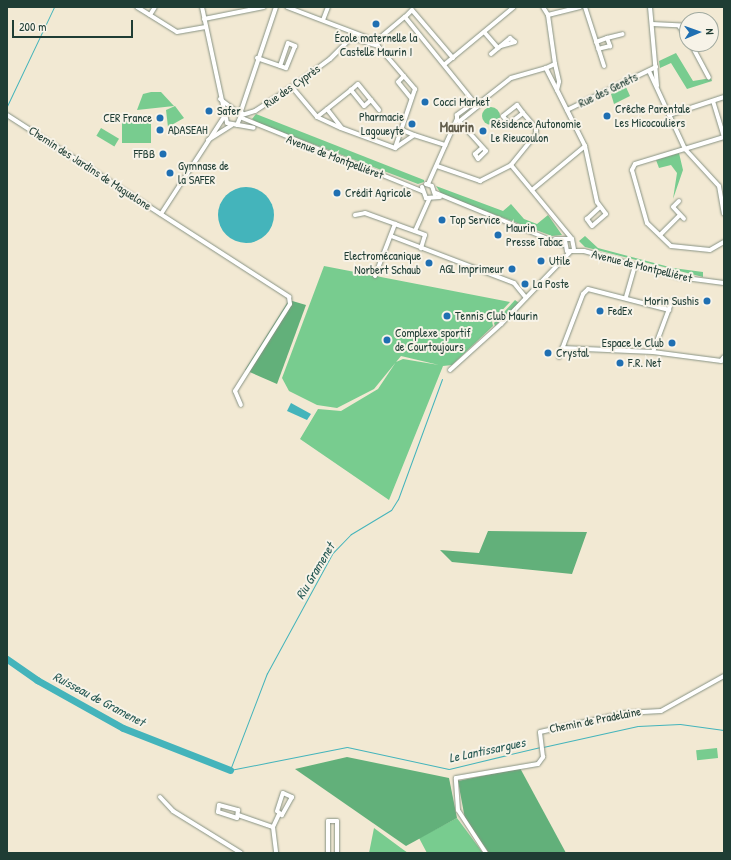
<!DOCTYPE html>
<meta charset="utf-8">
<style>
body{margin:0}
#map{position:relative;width:731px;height:860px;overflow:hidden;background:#f2e9d3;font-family:"Patrick Hand",sans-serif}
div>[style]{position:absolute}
.green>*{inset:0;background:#78cc8f;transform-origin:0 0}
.round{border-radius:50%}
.forest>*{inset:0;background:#62b07a}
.water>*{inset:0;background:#44b4bb}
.stream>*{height:1px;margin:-0.5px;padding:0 0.5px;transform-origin:0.5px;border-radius:0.5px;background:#44b4bb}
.river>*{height:7px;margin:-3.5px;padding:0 3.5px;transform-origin:3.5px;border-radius:3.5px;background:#44b4bb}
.roads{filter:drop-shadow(0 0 1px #889384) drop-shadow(0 0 1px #889384)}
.minor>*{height:4px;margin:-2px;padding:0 2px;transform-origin:2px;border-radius:2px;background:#fff}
.dots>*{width:11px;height:11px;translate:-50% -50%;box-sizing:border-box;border:2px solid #f7f3e8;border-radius:50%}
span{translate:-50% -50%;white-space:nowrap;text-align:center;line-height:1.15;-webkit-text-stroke:4px #f7f3e8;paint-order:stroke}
.poi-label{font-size:12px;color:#1f3d34}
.left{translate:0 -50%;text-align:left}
.right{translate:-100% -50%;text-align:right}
.street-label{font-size:12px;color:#1f3d34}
.water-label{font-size:13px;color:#285b56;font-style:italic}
.quarter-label{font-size:14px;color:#625d4c;font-weight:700}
.frame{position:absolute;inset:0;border:8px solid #1f3d34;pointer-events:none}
.north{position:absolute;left:679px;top:12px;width:40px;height:40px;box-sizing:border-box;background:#f7f3e8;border:1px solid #a1aaa0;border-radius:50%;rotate:88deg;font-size:11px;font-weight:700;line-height:16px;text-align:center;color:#1f3d34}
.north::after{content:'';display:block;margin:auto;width:14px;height:18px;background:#1f6fb2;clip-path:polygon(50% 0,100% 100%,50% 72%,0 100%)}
.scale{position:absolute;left:12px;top:20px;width:121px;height:18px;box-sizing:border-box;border:2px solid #1f3d34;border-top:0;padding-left:5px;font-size:12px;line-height:14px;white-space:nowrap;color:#1f3d34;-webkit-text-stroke:3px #f7f3e8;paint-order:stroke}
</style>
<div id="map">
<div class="green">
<i style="clip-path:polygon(676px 53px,693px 81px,711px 78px,712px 81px,687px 89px,671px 63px,660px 68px,659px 61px)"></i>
<i style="clip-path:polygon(626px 87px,630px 96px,614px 104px,611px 94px)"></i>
<i style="clip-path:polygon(151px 92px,161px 92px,174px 106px,137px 110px,143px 94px)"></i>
<i style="clip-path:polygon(175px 106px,184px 118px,168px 127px,166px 110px)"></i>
<i class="round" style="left:482px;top:107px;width:18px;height:18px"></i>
<i style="clip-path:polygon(256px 114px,424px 180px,424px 182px,418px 184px,258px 123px,252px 119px)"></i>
<i style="left:122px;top:121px;width:29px;height:22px"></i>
<i style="left:101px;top:128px;width:21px;height:9px;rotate:31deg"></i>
<i style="clip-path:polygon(679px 153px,683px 170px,673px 199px,677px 173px,671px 165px,659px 168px,656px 160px)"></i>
<i style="clip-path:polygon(436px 186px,503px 211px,511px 204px,524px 219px,537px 224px,548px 215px,562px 235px,552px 236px,442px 195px)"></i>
<i style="clip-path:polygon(585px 236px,598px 248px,673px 268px,703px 272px,703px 277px,585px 247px,579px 241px)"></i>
<i style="clip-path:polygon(324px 266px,510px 302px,492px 321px,493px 326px,452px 365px,443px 366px,389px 500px,300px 439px,318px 409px,341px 411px,378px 389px,396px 362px,403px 359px,439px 365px,401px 356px,374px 389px,337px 408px,317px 405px,289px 391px,282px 378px)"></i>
<i style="clip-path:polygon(515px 300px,519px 303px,495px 326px,494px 323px)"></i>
<i style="left:717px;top:748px;width:10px;height:21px;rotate:84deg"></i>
<i style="clip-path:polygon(457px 818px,483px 853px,427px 853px,419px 838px)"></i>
<i style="clip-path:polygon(374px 828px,401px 848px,408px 853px,369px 853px)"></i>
</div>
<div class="forest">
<i style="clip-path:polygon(289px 300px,306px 305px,277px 384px,245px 370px)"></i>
<i style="clip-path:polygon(488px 531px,587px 532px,572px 574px,452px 562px,440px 550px,479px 553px)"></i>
<i style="clip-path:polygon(347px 757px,449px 778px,457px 818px,406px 846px,295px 769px)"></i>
<i style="clip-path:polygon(520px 768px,566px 853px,489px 853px,465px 819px,458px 781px)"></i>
</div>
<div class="water">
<i class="round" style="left:218px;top:187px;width:56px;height:56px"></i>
<i style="clip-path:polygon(291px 403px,311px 414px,307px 420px,287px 411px)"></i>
</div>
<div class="stream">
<i style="left:7px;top:106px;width:110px;rotate:-64.6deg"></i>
<i style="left:442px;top:379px;width:128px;rotate:110.1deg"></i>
<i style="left:398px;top:499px;width:13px;rotate:122deg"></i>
<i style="left:391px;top:510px;width:47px;rotate:149deg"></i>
<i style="left:351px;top:534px;width:28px;rotate:134deg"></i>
<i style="left:332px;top:554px;width:136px;rotate:118.6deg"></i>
<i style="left:267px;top:673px;width:104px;rotate:110.9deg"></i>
<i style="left:230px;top:770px;width:119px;rotate:-11.1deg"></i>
<i style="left:347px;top:747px;width:104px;rotate:12.2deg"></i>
<i style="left:449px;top:769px;width:94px;rotate:-13.6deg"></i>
<i style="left:543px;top:747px;width:97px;rotate:-12.5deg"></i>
<i style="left:638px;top:726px;width:42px;rotate:-2.7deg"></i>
<i style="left:680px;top:724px;width:44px;rotate:7.8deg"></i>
</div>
<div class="river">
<i style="left:7px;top:659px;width:37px;rotate:35deg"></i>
<i style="left:37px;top:680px;width:98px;rotate:29.2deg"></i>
<i style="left:123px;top:728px;width:115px;rotate:21.4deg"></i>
</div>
<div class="roads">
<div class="minor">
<i style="left:137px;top:7px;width:47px;rotate:32deg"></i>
<i style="left:177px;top:32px;width:29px;rotate:-10deg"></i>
<i style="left:202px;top:7px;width:109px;rotate:77.9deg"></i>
<i style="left:287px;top:7px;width:95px;rotate:20.9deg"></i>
<i style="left:543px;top:7px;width:9px;rotate:58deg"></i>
<i style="left:548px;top:15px;width:49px;rotate:81.9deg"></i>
<i style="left:585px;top:7px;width:62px;rotate:72.1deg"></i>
<i style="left:650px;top:7px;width:79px;rotate:84.9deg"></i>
<i style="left:150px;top:15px;width:9px;rotate:-58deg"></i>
<i style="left:548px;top:15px;width:33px;rotate:-14deg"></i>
<i style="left:204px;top:19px;width:61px;rotate:-11.3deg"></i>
<i style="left:323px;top:20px;width:14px;rotate:-69deg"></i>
<i style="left:652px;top:24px;width:35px;rotate:3deg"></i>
<i style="left:711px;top:25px;width:3px"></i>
<i style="left:679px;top:26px;width:14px;rotate:56deg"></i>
<i style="left:485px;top:33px;width:20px;rotate:49deg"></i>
<i style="left:352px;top:38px;width:27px;rotate:17deg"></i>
<i style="left:607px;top:38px;width:16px;rotate:-14deg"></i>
<i style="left:376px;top:41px;width:5px;rotate:68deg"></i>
<i style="left:378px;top:46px;width:57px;rotate:49.3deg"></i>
<i style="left:415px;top:89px;width:62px;rotate:108.7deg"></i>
<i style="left:376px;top:41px;width:38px;rotate:-40deg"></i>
<i style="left:596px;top:42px;width:12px;rotate:-20deg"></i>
<i style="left:607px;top:38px;width:9px;rotate:69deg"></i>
<i style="left:610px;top:46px;width:12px;rotate:166deg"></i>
<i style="left:288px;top:43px;width:8px;rotate:23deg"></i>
<i style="left:295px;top:46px;width:24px;rotate:112deg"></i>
<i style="left:286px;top:68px;width:6px;rotate:-162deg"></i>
<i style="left:280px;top:66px;width:24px;rotate:-71deg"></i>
<i style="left:691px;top:44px;width:38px;rotate:62deg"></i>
<i style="left:491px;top:54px;width:25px;rotate:-40deg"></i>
<i style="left:510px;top:38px;width:6px;rotate:39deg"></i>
<i style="left:515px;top:42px;width:15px;rotate:164deg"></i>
<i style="left:257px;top:58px;width:24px;rotate:19deg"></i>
<i style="left:453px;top:58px;width:63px;rotate:-130.5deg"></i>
<i style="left:412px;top:10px;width:10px;rotate:135deg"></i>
<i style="left:405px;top:17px;width:108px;rotate:51deg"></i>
<i style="left:445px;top:64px;width:89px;rotate:-39.6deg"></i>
<i style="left:555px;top:64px;width:18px;rotate:77deg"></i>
<i style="left:559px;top:82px;width:8px;rotate:104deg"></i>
<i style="left:557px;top:90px;width:25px;rotate:-117deg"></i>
<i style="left:546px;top:68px;width:10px;rotate:-24deg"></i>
<i style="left:649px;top:71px;width:86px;rotate:65.2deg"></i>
<i style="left:685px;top:149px;width:50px;rotate:47.4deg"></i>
<i style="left:719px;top:186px;width:28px;rotate:80deg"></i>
<i style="left:404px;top:76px;width:8px;rotate:135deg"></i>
<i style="left:398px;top:82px;width:21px;rotate:51deg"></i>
<i style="left:358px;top:84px;width:21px;rotate:51deg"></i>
<i style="left:371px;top:100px;width:9px;rotate:139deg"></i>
<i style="left:364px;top:106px;width:21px;rotate:-129deg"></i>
<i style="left:351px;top:90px;width:9px;rotate:-41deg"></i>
<i style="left:292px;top:87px;width:39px;rotate:50deg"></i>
<i style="left:317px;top:117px;width:26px;rotate:25deg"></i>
<i style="left:341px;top:128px;width:58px;rotate:20.3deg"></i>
<i style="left:395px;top:148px;width:23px;rotate:-34deg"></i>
<i style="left:414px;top:135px;width:33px;rotate:18deg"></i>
<i style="left:557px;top:90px;width:63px;rotate:63.4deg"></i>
<i style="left:585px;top:146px;width:57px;rotate:77.9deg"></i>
<i style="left:597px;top:202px;width:15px;rotate:53deg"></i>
<i style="left:606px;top:214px;width:18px;rotate:139deg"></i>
<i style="left:592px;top:226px;width:9px;rotate:-126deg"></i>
<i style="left:587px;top:219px;width:18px;rotate:-43deg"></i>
<i style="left:220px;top:99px;width:15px;rotate:37deg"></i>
<i style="left:371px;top:100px;width:13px;rotate:51deg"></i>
<i style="left:713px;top:101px;width:38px;rotate:73deg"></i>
<i style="left:478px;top:104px;width:42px;rotate:-38.2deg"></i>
<i style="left:511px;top:78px;width:36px;rotate:-16deg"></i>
<i style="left:517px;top:105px;width:10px;rotate:53deg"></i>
<i style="left:523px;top:113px;width:18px;rotate:142deg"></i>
<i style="left:509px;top:124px;width:10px;rotate:-127deg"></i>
<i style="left:503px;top:116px;width:18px;rotate:-38deg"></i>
<i style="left:327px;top:109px;width:23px;rotate:52deg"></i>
<i style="left:567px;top:110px;width:99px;rotate:-25.8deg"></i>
<i style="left:241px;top:111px;width:110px;rotate:-71.4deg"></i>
<i style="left:7px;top:115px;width:336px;rotate:32.8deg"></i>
<i style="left:289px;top:297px;width:7px;rotate:82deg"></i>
<i style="left:290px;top:304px;width:103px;rotate:122.3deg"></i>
<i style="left:235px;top:391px;width:15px;rotate:67deg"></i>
<i style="left:242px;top:115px;width:14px;rotate:-17deg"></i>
<i style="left:255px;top:111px;width:44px;rotate:-33deg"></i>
<i style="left:292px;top:87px;width:47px;rotate:-36.4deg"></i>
<i style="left:330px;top:59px;width:35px;rotate:-45deg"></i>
<i style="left:669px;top:115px;width:58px;rotate:-18.1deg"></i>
<i style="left:317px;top:117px;width:43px;rotate:-38.5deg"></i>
<i style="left:242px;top:118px;width:194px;rotate:22.1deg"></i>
<i style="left:461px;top:120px;width:21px;rotate:-39deg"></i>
<i style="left:477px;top:107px;width:6px;rotate:-99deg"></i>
<i style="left:476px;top:101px;width:24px;rotate:144deg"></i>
<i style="left:457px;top:115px;width:4px;rotate:90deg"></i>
<i style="left:457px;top:119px;width:43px;rotate:47.8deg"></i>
<i style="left:486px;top:151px;width:11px;rotate:135deg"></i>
<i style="left:478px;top:159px;width:6px;rotate:-121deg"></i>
<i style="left:475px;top:154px;width:9px;rotate:-41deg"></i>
<i style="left:237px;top:125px;width:13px;rotate:-67deg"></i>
<i style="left:242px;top:113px;width:13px;rotate:-157deg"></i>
<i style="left:230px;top:108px;width:8px;rotate:130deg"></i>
<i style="left:225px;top:114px;width:9px;rotate:77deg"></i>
<i style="left:227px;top:123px;width:27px;rotate:10deg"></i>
<i style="left:400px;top:129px;width:15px;rotate:23deg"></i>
<i style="left:724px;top:137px;width:93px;rotate:163.1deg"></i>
<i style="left:635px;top:164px;width:7px;rotate:117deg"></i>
<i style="left:632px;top:170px;width:55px;rotate:74.2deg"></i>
<i style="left:647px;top:223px;width:33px;rotate:44deg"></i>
<i style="left:671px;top:246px;width:39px;rotate:6deg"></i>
<i style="left:710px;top:250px;width:16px;rotate:-30deg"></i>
<i style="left:208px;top:140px;width:28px;rotate:-32deg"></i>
<i style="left:511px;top:165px;width:96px;rotate:50.5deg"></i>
<i style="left:437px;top:166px;width:46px;rotate:19.2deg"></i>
<i style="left:480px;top:181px;width:35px;rotate:-27deg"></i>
<i style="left:511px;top:165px;width:40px;rotate:-51deg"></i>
<i style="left:536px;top:134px;width:6px;rotate:-90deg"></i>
<i style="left:536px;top:128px;width:20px;rotate:-131deg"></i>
<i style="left:426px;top:184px;width:6px;rotate:18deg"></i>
<i style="left:432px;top:186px;width:9px;rotate:72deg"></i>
<i style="left:428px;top:184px;width:71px;rotate:-66deg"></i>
<i style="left:422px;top:187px;width:12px;rotate:70deg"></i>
<i style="left:426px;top:198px;width:14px;rotate:-4deg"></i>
<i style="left:532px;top:190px;width:69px;rotate:-39.7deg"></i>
<i style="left:436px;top:193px;width:137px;rotate:22.3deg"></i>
<i style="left:679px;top:201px;width:8px;rotate:135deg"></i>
<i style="left:673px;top:207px;width:16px;rotate:47deg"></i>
<i style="left:161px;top:214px;width:116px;rotate:-57deg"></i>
<i style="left:355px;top:215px;width:10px;rotate:-11deg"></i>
<i style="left:365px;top:213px;width:32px;rotate:20deg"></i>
<i style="left:415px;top:231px;width:35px;rotate:-66deg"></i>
<i style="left:660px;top:235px;width:28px;rotate:-45deg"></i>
<i style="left:391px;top:236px;width:132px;rotate:20.9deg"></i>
<i style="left:514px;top:283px;width:19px;rotate:51deg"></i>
<i style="left:555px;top:239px;width:17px"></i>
<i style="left:572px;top:239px;width:10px;rotate:79deg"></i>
<i style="left:565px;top:240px;width:11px;rotate:80deg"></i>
<i style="left:567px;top:251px;width:17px"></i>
<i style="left:584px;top:251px;width:98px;rotate:15.5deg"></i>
<i style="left:678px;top:277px;width:46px;rotate:7.4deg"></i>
<i style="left:375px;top:276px;width:56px;rotate:-69deg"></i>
<i style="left:395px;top:224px;width:32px;rotate:20deg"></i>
<i style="left:425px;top:235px;width:14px;rotate:107deg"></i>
<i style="left:626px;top:297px;width:33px;rotate:-74deg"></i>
<i style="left:562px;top:348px;width:91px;rotate:2.5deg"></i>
<i style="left:653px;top:352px;width:69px;rotate:7.5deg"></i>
<i style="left:721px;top:361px;width:5px;rotate:-53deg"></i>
<i style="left:653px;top:352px;width:54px;rotate:-69.6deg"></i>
<i style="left:559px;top:357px;width:67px;rotate:-69.1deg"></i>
<i style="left:583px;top:294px;width:7px;rotate:-45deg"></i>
<i style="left:588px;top:289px;width:84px;rotate:14.5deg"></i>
<i style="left:450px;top:370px;width:69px;rotate:-42deg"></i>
<i style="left:501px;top:324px;width:101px;rotate:-46.2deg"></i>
<i style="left:283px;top:793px;width:10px;rotate:24deg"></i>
<i style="left:292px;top:797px;width:21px;rotate:119deg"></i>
<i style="left:282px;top:815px;width:6px;rotate:-141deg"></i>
<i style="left:277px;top:811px;width:19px;rotate:-72deg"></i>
<i style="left:160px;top:797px;width:19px;rotate:47deg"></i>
<i style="left:173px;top:811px;width:80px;rotate:31.7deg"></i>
<i style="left:219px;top:805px;width:20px;rotate:15deg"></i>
<i style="left:238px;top:810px;width:8px;rotate:97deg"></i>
<i style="left:237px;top:818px;width:20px;rotate:-162deg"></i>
<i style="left:218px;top:812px;width:7px;rotate:-82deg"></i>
<i style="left:238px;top:815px;width:37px;rotate:19deg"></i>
<i style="left:273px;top:827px;width:26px;rotate:83deg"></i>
<i style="left:273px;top:827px;width:14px;rotate:-65deg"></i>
<i style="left:328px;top:853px;width:32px;rotate:-90deg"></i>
<i style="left:328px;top:821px;width:9px"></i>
<i style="left:337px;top:821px;width:32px;rotate:90deg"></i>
<i style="left:486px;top:853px;width:51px;rotate:-123.1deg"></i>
<i style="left:458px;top:810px;width:32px;rotate:-94deg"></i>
<i style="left:456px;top:778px;width:83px;rotate:-9.7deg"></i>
<i style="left:538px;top:764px;width:9px;rotate:-54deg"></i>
<i style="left:543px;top:757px;width:25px;rotate:-97deg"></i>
<i style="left:540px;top:732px;width:87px;rotate:-12.6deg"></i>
<i style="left:625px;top:713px;width:36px;rotate:-3deg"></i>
<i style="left:661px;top:711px;width:72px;rotate:-29.1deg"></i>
</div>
</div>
<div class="dots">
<i style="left:376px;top:24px;background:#1f6fb2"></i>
<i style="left:425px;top:102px;background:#1f6fb2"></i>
<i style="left:209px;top:111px;background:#1f6fb2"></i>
<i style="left:607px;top:116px;background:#1f6fb2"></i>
<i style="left:160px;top:118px;background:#1f6fb2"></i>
<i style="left:412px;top:124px;background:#1f6fb2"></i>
<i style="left:160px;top:130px;background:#1f6fb2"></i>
<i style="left:483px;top:131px;background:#1f6fb2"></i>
<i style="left:163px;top:154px;background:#1f6fb2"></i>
<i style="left:170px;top:173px;background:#1f6fb2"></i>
<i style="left:337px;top:193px;background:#1f6fb2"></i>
<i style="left:442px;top:220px;background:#1f6fb2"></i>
<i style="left:498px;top:235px;background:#1f6fb2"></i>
<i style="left:541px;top:261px;background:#1f6fb2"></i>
<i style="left:429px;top:263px;background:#1f6fb2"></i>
<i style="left:512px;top:269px;background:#1f6fb2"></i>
<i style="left:525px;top:284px;background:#1f6fb2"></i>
<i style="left:707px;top:301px;background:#1f6fb2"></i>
<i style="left:600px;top:311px;background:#1f6fb2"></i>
<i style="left:447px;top:316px;background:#1f6fb2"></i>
<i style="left:387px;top:340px;background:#1f6fb2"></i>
<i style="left:672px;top:343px;background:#1f6fb2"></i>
<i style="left:548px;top:353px;background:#1f6fb2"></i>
<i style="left:620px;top:363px;background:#1f6fb2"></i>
</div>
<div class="poi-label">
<span style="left:376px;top:45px">École maternelle la<br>Castelle Maurin I</span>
<span class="left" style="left:433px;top:102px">Cocci Market</span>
<span class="left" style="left:615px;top:116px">Crêche Parentale<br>Les Micocouliers</span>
<span class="left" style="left:217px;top:111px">Safer</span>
<span class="right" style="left:404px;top:124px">Pharmacie<br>Lagoueyte</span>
<span class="right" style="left:152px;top:118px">CER France</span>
<span class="left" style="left:491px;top:131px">Résidence Autonomie<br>Le Rieucoulon</span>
<span class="left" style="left:168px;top:130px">ADASEAH</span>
<span class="right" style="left:155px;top:154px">FFBB</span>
<span class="left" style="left:178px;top:173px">Gymnase de<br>la SAFER</span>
<span class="left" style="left:345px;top:193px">Crédit Agricole</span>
<span class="left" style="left:450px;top:220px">Top Service</span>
<span class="left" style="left:506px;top:235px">Maurin<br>Presse Tabac</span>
<span class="right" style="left:421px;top:263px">Electromécanique<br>Norbert Schaub</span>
<span class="left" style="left:549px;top:261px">Utile</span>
<span class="right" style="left:504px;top:269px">AGL Imprimeur</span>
<span class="left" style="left:533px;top:284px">La Poste</span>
<span class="right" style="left:699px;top:301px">Morin Sushis</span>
<span class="left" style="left:608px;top:311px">FedEx</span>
<span class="left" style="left:455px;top:316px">Tennis Club Maurin</span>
<span class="left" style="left:395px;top:340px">Complexe sportif<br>de Courtoujours</span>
<span class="right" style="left:664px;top:343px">Espace le Club</span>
<span class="left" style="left:556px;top:353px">Crystal</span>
<span class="left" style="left:628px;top:363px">F.R. Net</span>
</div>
<div class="street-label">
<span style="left:292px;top:86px;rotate:-35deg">Rue des Cyprès</span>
<span style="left:608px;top:90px;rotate:-26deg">Rue des Genêts</span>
<span style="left:335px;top:157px;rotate:21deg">Avenue de Montpelliéret</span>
<span style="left:90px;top:168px;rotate:33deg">Chemin des Jardins de Maguelone</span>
<span style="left:642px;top:266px;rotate:14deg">Avenue de Montpelliéret</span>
<span style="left:595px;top:720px;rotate:-11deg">Chemin de Pradelaine</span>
</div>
<div class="water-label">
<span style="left:315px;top:571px;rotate:-59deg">Riu Gramenet</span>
<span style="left:99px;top:699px;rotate:28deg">Ruisseau de Gramenet</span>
<span style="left:487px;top:750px;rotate:-12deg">Le Lantissargues</span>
</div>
<div class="quarter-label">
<span style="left:457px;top:127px">Maurin</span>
</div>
<div class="frame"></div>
<div class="north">N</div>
<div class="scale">200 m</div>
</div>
